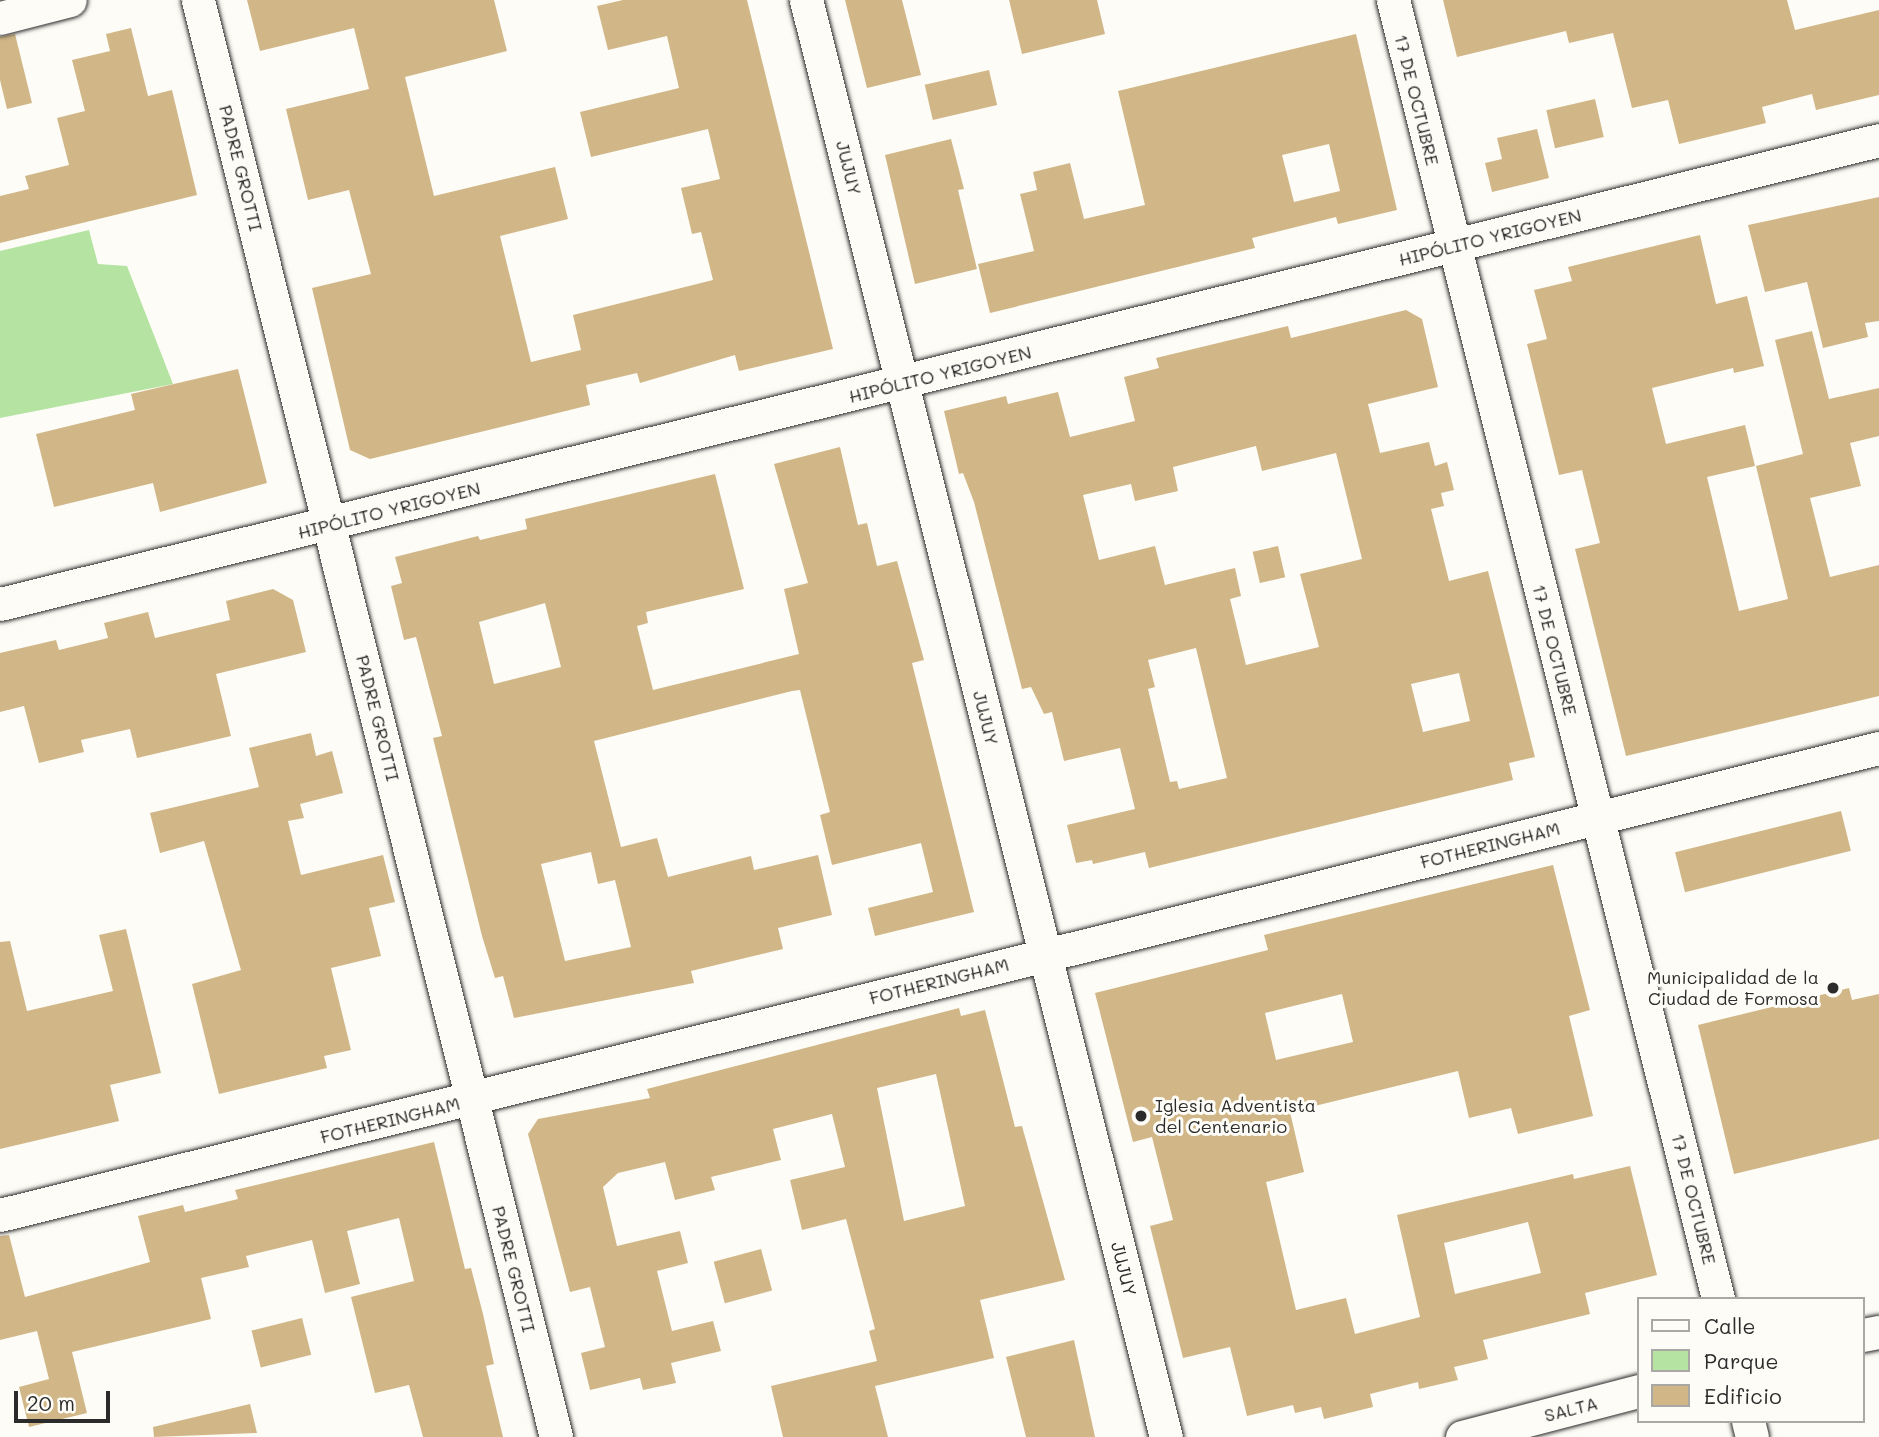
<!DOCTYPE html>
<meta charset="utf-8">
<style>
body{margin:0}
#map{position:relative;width:1879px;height:1437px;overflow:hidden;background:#fdfcf7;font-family:Mali,sans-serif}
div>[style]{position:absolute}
.green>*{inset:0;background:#b5e3a1}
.building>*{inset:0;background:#d1b787;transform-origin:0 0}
.roads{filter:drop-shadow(0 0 2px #2b2b2b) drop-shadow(0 0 2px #2b2b2b)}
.minor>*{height:33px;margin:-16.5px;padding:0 16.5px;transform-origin:16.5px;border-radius:16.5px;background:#fdfcf7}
.dots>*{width:19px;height:19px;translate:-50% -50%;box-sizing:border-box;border:4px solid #fdfcf7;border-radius:50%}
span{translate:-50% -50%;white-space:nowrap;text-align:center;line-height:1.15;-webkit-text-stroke:6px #fdfcf7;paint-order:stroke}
.street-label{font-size:18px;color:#2b2b2b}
.poi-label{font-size:18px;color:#2b2b2b}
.right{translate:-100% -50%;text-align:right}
.left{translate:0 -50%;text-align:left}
.legend{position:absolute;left:1637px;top:1297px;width:228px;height:126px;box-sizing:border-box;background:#fdfcf7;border:2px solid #a9a8a5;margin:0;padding:9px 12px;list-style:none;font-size:21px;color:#2b2b2b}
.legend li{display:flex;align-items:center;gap:14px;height:35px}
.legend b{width:35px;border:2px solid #a9a8a5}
.scale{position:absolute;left:14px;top:1391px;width:96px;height:32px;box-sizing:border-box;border:4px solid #2b2b2b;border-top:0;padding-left:9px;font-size:21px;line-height:24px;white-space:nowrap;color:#2b2b2b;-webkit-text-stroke:5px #fdfcf7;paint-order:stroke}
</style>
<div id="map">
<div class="green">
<i style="clip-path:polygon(89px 230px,98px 264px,127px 266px,173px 384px,0 418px,0 251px)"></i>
</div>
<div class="building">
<i style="clip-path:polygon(247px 0,494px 0,507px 51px,405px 77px,434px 196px,555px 167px,568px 219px,500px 236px,531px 362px,581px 350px,573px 315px,713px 280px,701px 232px,692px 234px,681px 188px,720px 179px,708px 129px,591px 157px,580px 112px,679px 88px,667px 36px,608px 50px,597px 6px,623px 0,747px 0,833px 349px,739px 371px,735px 355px,640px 383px,637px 373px,586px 385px,590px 405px,370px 459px,350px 450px,312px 288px,371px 274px,349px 190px,308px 200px,286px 109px,369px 89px,354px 28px,260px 51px)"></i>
<i style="clip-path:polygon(845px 0,902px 0,921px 75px,867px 88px)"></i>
<i style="clip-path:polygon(1009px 0,1097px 0,1105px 34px,1022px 54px)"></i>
<i style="clip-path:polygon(1443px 0,1787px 0,1795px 30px,1879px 10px,1879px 95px,1816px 110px,1812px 94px,1762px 107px,1766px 123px,1679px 144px,1668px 100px,1632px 108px,1613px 33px,1569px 43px,1566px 31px,1457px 57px)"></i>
<i style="clip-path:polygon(131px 28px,148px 96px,172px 90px,197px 195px,0 243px,0 196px,29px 189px,25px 176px,69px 165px,57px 118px,85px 111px,72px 60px,110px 51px,106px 34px)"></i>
<i style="clip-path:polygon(15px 34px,32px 103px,7px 109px,0 80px,0 37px)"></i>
<i style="clip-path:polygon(evenodd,1356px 34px,1397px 210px,1338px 224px,1336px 217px,1252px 238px,1255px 248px,990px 313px,978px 264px,1034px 251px,1020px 194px,1037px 190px,1033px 172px,1070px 163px,1084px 219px,1145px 205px,1118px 91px,1356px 34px,1329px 144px,1340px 191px,1294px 202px,1282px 155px,1329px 144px)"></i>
<i style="left:989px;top:70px;width:36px;height:66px;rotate:77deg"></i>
<i style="left:1595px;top:99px;width:39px;height:50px;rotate:77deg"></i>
<i style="clip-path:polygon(1537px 129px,1549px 178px,1492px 192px,1485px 163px,1502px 159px,1497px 138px)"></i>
<i style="clip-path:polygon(951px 139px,964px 189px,958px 190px,977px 269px,915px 284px,885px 155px)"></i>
<i style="clip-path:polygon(1879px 197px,1879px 321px,1865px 323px,1868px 337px,1823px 348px,1807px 282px,1765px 292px,1748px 225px)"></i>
<i style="clip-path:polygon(1700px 235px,1716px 304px,1747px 296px,1764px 366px,1734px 373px,1733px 368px,1652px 388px,1666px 444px,1745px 425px,1755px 466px,1707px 477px,1739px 611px,1788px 599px,1756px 466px,1803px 454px,1775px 340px,1812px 331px,1829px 399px,1879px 388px,1879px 436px,1850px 443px,1861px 486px,1810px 498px,1830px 577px,1879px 565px,1879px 696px,1626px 756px,1575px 549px,1600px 543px,1582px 470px,1559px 475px,1527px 344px,1547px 339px,1534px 290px,1572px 281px,1568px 267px)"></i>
<i style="clip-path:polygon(evenodd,1406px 310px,1422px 319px,1438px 387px,1368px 404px,1380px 453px,1429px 442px,1435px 466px,1447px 462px,1454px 490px,1441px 493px,1444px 506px,1431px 509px,1449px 581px,1488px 571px,1535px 757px,1509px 763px,1513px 780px,1149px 868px,1145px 852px,1093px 864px,1092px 860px,1076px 863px,1067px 825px,1135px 809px,1120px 748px,1064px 761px,1052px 712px,1044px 714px,1031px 687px,1022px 689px,974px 502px,963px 473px,959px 474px,944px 411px,1006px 396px,1008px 404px,1058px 392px,1070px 437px,1135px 421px,1124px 377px,1159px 368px,1156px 358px,1288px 326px,1291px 338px,1406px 310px,1256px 446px,1262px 471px,1336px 453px,1362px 559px,1300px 574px,1319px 647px,1246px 665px,1230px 599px,1241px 596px,1235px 568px,1165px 585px,1155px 546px,1099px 560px,1083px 495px,1131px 484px,1135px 501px,1178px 491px,1173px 467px,1256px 446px,1406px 310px,1196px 648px,1227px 778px,1179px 789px,1177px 781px,1170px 782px,1148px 689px,1155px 687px,1148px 660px,1196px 648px,1406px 310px,1459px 673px,1470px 721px,1423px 732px,1411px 684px,1459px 673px)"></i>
<i style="clip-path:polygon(238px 369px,267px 483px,160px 512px,153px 483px,54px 507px,36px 434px,135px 410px,131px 394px)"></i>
<i style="clip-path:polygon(evenodd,840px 447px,858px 525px,867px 523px,877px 566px,897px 561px,924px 660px,912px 663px,974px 912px,875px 936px,868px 908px,933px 892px,921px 843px,832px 865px,820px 815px,830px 812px,800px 690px,792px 691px,594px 741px,621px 847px,657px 838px,668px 877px,751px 856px,754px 870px,818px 855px,832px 915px,778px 928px,783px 949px,691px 971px,694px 983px,514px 1018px,503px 976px,495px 978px,482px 936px,433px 738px,442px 736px,416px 637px,404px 640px,391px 586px,402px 583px,395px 557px,478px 536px,480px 540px,527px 529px,525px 519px,715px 474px,744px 589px,646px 612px,648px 623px,637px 626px,653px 690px,799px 654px,784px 589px,808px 583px,774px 464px,840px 447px,545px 603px,561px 667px,494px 684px,479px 622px,545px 603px,840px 447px,591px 852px,598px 884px,615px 880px,631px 947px,565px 961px,541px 864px,591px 852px)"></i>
<i style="left:1278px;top:546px;width:32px;height:26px;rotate:77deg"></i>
<i style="clip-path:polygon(273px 589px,293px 600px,306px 652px,216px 674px,231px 736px,137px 758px,130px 729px,81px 740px,84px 752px,39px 763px,24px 706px,0 712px,0 653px,56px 640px,59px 650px,108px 638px,104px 623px,148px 612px,155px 638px,230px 620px,226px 601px)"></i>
<i style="clip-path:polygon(311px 733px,316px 756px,332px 751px,343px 793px,300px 804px,304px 818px,288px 821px,301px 875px,383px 855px,395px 902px,369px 908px,381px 956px,331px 968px,351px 1050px,324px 1056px,327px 1068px,219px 1094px,192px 984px,241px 970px,204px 841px,160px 853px,150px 813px,259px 787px,249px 748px)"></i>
<i style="left:1841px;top:811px;width:41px;height:171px;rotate:76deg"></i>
<i style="clip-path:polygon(evenodd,1553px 865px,1590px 1010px,1569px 1016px,1593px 1116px,1518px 1134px,1511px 1108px,1469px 1118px,1458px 1071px,1290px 1112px,1304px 1172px,1266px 1182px,1296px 1310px,1346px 1298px,1355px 1334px,1420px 1317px,1397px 1215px,1573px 1174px,1574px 1179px,1630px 1166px,1657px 1275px,1585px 1293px,1590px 1314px,1483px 1340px,1488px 1359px,1454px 1367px,1458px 1380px,1419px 1389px,1418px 1382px,1370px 1394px,1373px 1407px,1324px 1419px,1321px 1407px,1295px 1413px,1293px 1405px,1247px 1416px,1230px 1347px,1183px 1358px,1150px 1226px,1173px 1220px,1152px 1137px,1133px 1142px,1095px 993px,1268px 950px,1264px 935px,1553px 865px,1342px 994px,1353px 1042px,1276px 1060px,1265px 1013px,1342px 994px,1553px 865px,1528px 1222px,1541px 1273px,1455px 1294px,1444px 1243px,1528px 1222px)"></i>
<i style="clip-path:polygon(126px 929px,161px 1073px,110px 1085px,119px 1121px,0 1149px,0 942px,10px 941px,27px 1011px,113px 991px,99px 935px)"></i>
<i style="clip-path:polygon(1849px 988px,1852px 1000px,1879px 994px,1879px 1139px,1734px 1174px,1698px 1025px)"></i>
<i style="clip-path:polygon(evenodd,959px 1008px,961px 1016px,985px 1010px,1015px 1127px,1022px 1126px,1065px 1280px,980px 1300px,994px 1358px,875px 1386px,888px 1437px,783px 1437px,771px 1386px,877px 1361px,869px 1331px,875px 1329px,846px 1219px,802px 1230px,790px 1180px,845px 1167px,832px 1114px,773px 1129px,781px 1160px,711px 1177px,715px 1190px,675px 1200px,665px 1162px,618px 1173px,603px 1187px,617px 1246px,680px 1231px,688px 1263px,657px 1271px,672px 1331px,713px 1321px,721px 1351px,671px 1363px,676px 1383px,643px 1390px,640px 1378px,590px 1390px,581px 1353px,605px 1347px,590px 1287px,570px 1292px,528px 1134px,538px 1119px,650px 1098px,647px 1089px,959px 1008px,936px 1074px,965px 1206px,904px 1221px,877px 1088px,936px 1074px)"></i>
<i style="clip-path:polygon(434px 1142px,465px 1269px,471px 1268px,483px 1314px,494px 1364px,486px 1366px,503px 1437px,423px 1437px,409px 1385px,375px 1393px,351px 1297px,414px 1281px,399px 1218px,347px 1231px,360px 1284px,325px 1293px,312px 1240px,246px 1256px,249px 1267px,201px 1278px,211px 1319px,72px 1352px,87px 1413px,29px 1427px,19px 1387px,49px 1379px,37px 1331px,0 1340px,0 1236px,9px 1235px,25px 1297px,150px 1262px,138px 1216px,183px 1205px,185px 1212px,238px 1199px,235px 1190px)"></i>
<i style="left:761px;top:1249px;width:43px;height:49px;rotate:75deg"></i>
<i style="left:302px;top:1318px;width:38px;height:52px;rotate:76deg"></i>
<i style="clip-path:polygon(1074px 1340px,1095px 1437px,1026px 1437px,1006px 1357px)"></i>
<i style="clip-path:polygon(250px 1404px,257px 1433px,154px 1437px,153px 1427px)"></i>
</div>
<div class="roads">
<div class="minor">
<i style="left:198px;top:0;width:1481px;rotate:76.01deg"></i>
<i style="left:806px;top:0;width:1481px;rotate:75.94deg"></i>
<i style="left:1393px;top:0;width:1339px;rotate:75.95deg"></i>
<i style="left:0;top:18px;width:72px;rotate:-14.4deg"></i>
<i style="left:0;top:604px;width:1935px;rotate:-13.87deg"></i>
<i style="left:0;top:1215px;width:1936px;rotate:-13.96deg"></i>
<i style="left:1863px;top:1335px;width:16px;rotate:-11deg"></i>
<i style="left:1748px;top:1421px;width:16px;rotate:76deg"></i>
<i style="left:1462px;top:1437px;width:183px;rotate:-14.6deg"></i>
</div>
</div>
<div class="dots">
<i style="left:1833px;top:988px;background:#2b2b2b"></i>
<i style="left:1141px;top:1116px;background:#2b2b2b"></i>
</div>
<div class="street-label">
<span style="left:1417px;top:100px;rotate:76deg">17 DE OCTUBRE</span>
<span style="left:241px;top:168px;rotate:76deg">PADRE GROTTI</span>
<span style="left:849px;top:168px;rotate:76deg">JUJUY</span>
<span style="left:1490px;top:237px;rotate:-14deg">HIPÓLITO YRIGOYEN</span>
<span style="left:940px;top:374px;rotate:-14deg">HIPÓLITO YRIGOYEN</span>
<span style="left:389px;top:510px;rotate:-14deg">HIPÓLITO YRIGOYEN</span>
<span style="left:1555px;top:650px;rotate:76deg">17 DE OCTUBRE</span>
<span style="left:378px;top:718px;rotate:76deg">PADRE GROTTI</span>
<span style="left:986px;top:718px;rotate:76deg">JUJUY</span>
<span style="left:1490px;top:845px;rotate:-14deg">FOTHERINGHAM</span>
<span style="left:939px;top:981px;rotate:-14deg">FOTHERINGHAM</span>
<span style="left:390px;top:1120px;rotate:-14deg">FOTHERINGHAM</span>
<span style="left:1694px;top:1199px;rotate:76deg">17 DE OCTUBRE</span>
<span style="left:514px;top:1269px;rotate:76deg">PADRE GROTTI</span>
<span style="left:1124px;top:1269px;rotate:76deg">JUJUY</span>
<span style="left:1571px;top:1409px;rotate:-14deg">SALTA</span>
</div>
<div class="poi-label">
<span class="right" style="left:1819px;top:988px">Municipalidad de la<br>Ciudad de Formosa</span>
<span class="left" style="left:1155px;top:1116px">Iglesia Adventista<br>del Centenario</span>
</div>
<ul class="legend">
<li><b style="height:9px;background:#fdfcf7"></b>Calle</li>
<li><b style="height:19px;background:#b5e3a1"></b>Parque</li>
<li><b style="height:19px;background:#d1b787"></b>Edificio</li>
</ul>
<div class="scale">20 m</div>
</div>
